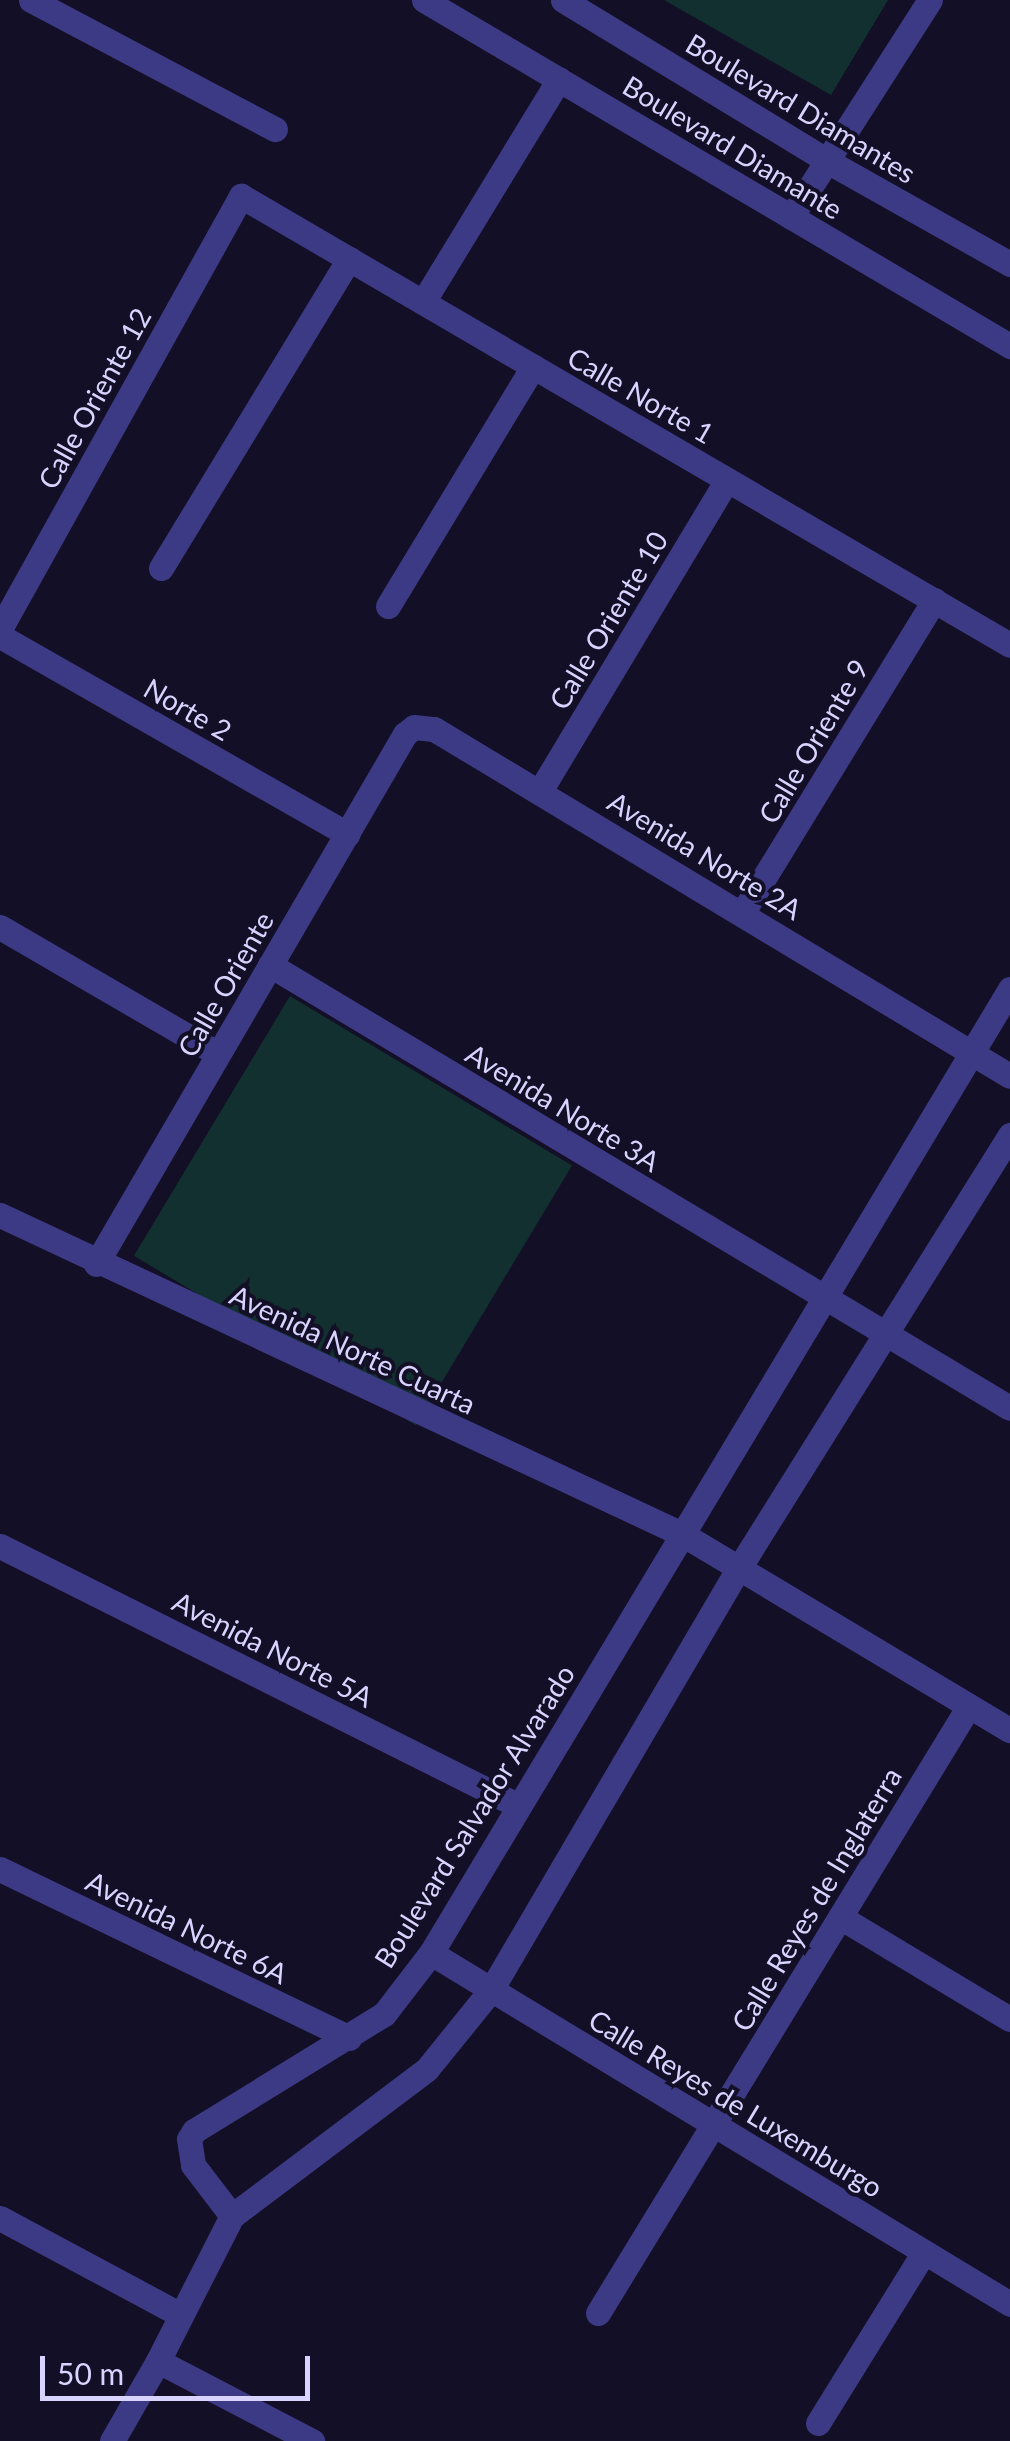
<!DOCTYPE html>
<style>
body{margin:0}
#map{position:relative;width:1010px;height:2441px;overflow:hidden;background:#130f26;font-family:Lato,sans-serif}
div>[style]{position:absolute}
.green>*{inset:0;background:#12302f;transform-origin:0 0}
.minor>*{height:25px;margin:-12.5px;padding:0 12.5px;transform-origin:12.5px;border-radius:12.5px;background:#3d3a85}
.tertiary>*{height:25px;margin:-12.5px;padding:0 12.5px;transform-origin:12.5px;border-radius:12.5px;background:#3d3a85}
span{translate:-50% -50%;white-space:nowrap;text-align:center;line-height:1.15;-webkit-text-stroke:8px #130f26;paint-order:stroke}
.street-label{font-size:28px;color:#d9d4ff}
.scale{position:absolute;left:40px;top:2356px;width:270px;height:45px;box-sizing:border-box;border:5px solid #d9d4ff;border-top:0;padding-left:12px;font-size:30px;line-height:35px;white-space:nowrap;color:#d9d4ff;-webkit-text-stroke:8px #130f26;paint-order:stroke}
</style>
<div id="map">
<div class="green">
<i style="clip-path:polygon(664px 0,888px 0,831px 95px)"></i>
<i style="left:290px;top:996px;width:329px;height:303px;rotate:31deg"></i>
</div>
<div class="minor">
<i style="left:31px;top:0;width:276px;rotate:27.9deg"></i>
<i style="left:424px;top:0;width:681px;rotate:30.56deg"></i>
<i style="left:563px;top:0;width:311px;rotate:31.3deg"></i>
<i style="left:829px;top:162px;width:208px;rotate:29.4deg"></i>
<i style="left:791px;top:217px;width:258px;rotate:-57.4deg"></i>
<i style="left:423px;top:302px;width:261px;rotate:-58.6deg"></i>
<i style="left:161px;top:568px;width:362px;rotate:-58.7deg"></i>
<i style="left:388px;top:606px;width:280px;rotate:-58.8deg"></i>
<i style="left:0;top:629px;width:496px;rotate:-60.9deg"></i>
<i style="left:241px;top:196px;width:890px;rotate:30.28deg"></i>
<i style="left:0;top:636px;width:400px;rotate:29.7deg"></i>
<i style="left:540px;top:791px;width:363px;rotate:-59deg"></i>
<i style="left:743px;top:912px;width:366px;rotate:-58.5deg"></i>
<i style="left:0;top:927px;width:252px;rotate:30.2deg"></i>
<i style="left:270px;top:965px;width:862px;rotate:30.91deg"></i>
<i style="left:0;top:1215px;width:753px;rotate:25.07deg"></i>
<i style="left:682px;top:1534px;width:382px;rotate:30.9deg"></i>
<i style="left:96px;top:1264px;width:613px;rotate:-59.76deg"></i>
<i style="left:405px;top:734px;width:11px;rotate:-38deg"></i>
<i style="left:414px;top:727px;width:20px;rotate:6deg"></i>
<i style="left:434px;top:729px;width:672px;rotate:31.07deg"></i>
<i style="left:0;top:1546px;width:580px;rotate:26.61deg"></i>
<i style="left:0;top:1869px;width:388px;rotate:25.8deg"></i>
<i style="left:840px;top:1917px;width:198px;rotate:31deg"></i>
<i style="left:431px;top:1953px;width:677px;rotate:31.22deg"></i>
<i style="left:0;top:2218px;width:203px;rotate:28.2deg"></i>
<i style="left:598px;top:2313px;width:711px;rotate:-58.57deg"></i>
<i style="left:158px;top:2361px;width:174px;rotate:27.5deg"></i>
<i style="left:818px;top:2423px;width:201px;rotate:-58.2deg"></i>
<i style="left:112px;top:2441px;width:92px;rotate:-60.1deg"></i>
<i style="left:158px;top:2361px;width:163px;rotate:-63deg"></i>
</div>
<div class="tertiary">
<i style="left:1010px;top:989px;width:1125px;rotate:120.99deg"></i>
<i style="left:431px;top:1953px;width:77px;rotate:127.6deg"></i>
<i style="left:384px;top:2014px;width:223px;rotate:148.4deg"></i>
<i style="left:194px;top:2131px;width:9px;rotate:122deg"></i>
<i style="left:189px;top:2139px;width:26px;rotate:81deg"></i>
<i style="left:193px;top:2165px;width:64px;rotate:52.6deg"></i>
<i style="left:232px;top:2216px;width:244px;rotate:-37deg"></i>
<i style="left:427px;top:2069px;width:102px;rotate:-51deg"></i>
<i style="left:491px;top:1990px;width:489px;rotate:-59.6deg"></i>
<i style="left:739px;top:1568px;width:511px;rotate:-57.96deg"></i>
</div>
<div class="street-label">
<span style="left:801px;top:108px;rotate:31deg">Boulevard Diamantes</span>
<span style="left:733px;top:147px;rotate:31deg">Boulevard Diamante</span>
<span style="left:641px;top:395px;rotate:30deg">Calle Norte 1</span>
<span style="left:94px;top:398px;rotate:-61deg">Calle Oriente 12</span>
<span style="left:608px;top:620px;rotate:-59deg">Calle Oriente 10</span>
<span style="left:188px;top:709px;rotate:30deg">Norte 2</span>
<span style="left:813px;top:741px;rotate:-59deg">Calle Oriente 9</span>
<span style="left:705px;top:855px;rotate:31deg">Avenida Norte 2A</span>
<span style="left:225px;top:984px;rotate:-60deg">Calle Oriente</span>
<span style="left:563px;top:1107px;rotate:31deg">Avenida Norte 3A</span>
<span style="left:353px;top:1349px;rotate:25deg">Avenida Norte Cuarta</span>
<span style="left:273px;top:1649px;rotate:27deg">Avenida Norte 5A</span>
<span style="left:474px;top:1816px;rotate:-58deg">Boulevard Salvador Alvarado</span>
<span style="left:816px;top:1899px;rotate:-59deg">Calle Reyes de Inglaterra</span>
<span style="left:187px;top:1927px;rotate:26deg">Avenida Norte 6A</span>
<span style="left:736px;top:2103px;rotate:31deg">Calle Reyes de Luxemburgo</span>
</div>
<div class="scale">50 m</div>
</div>
